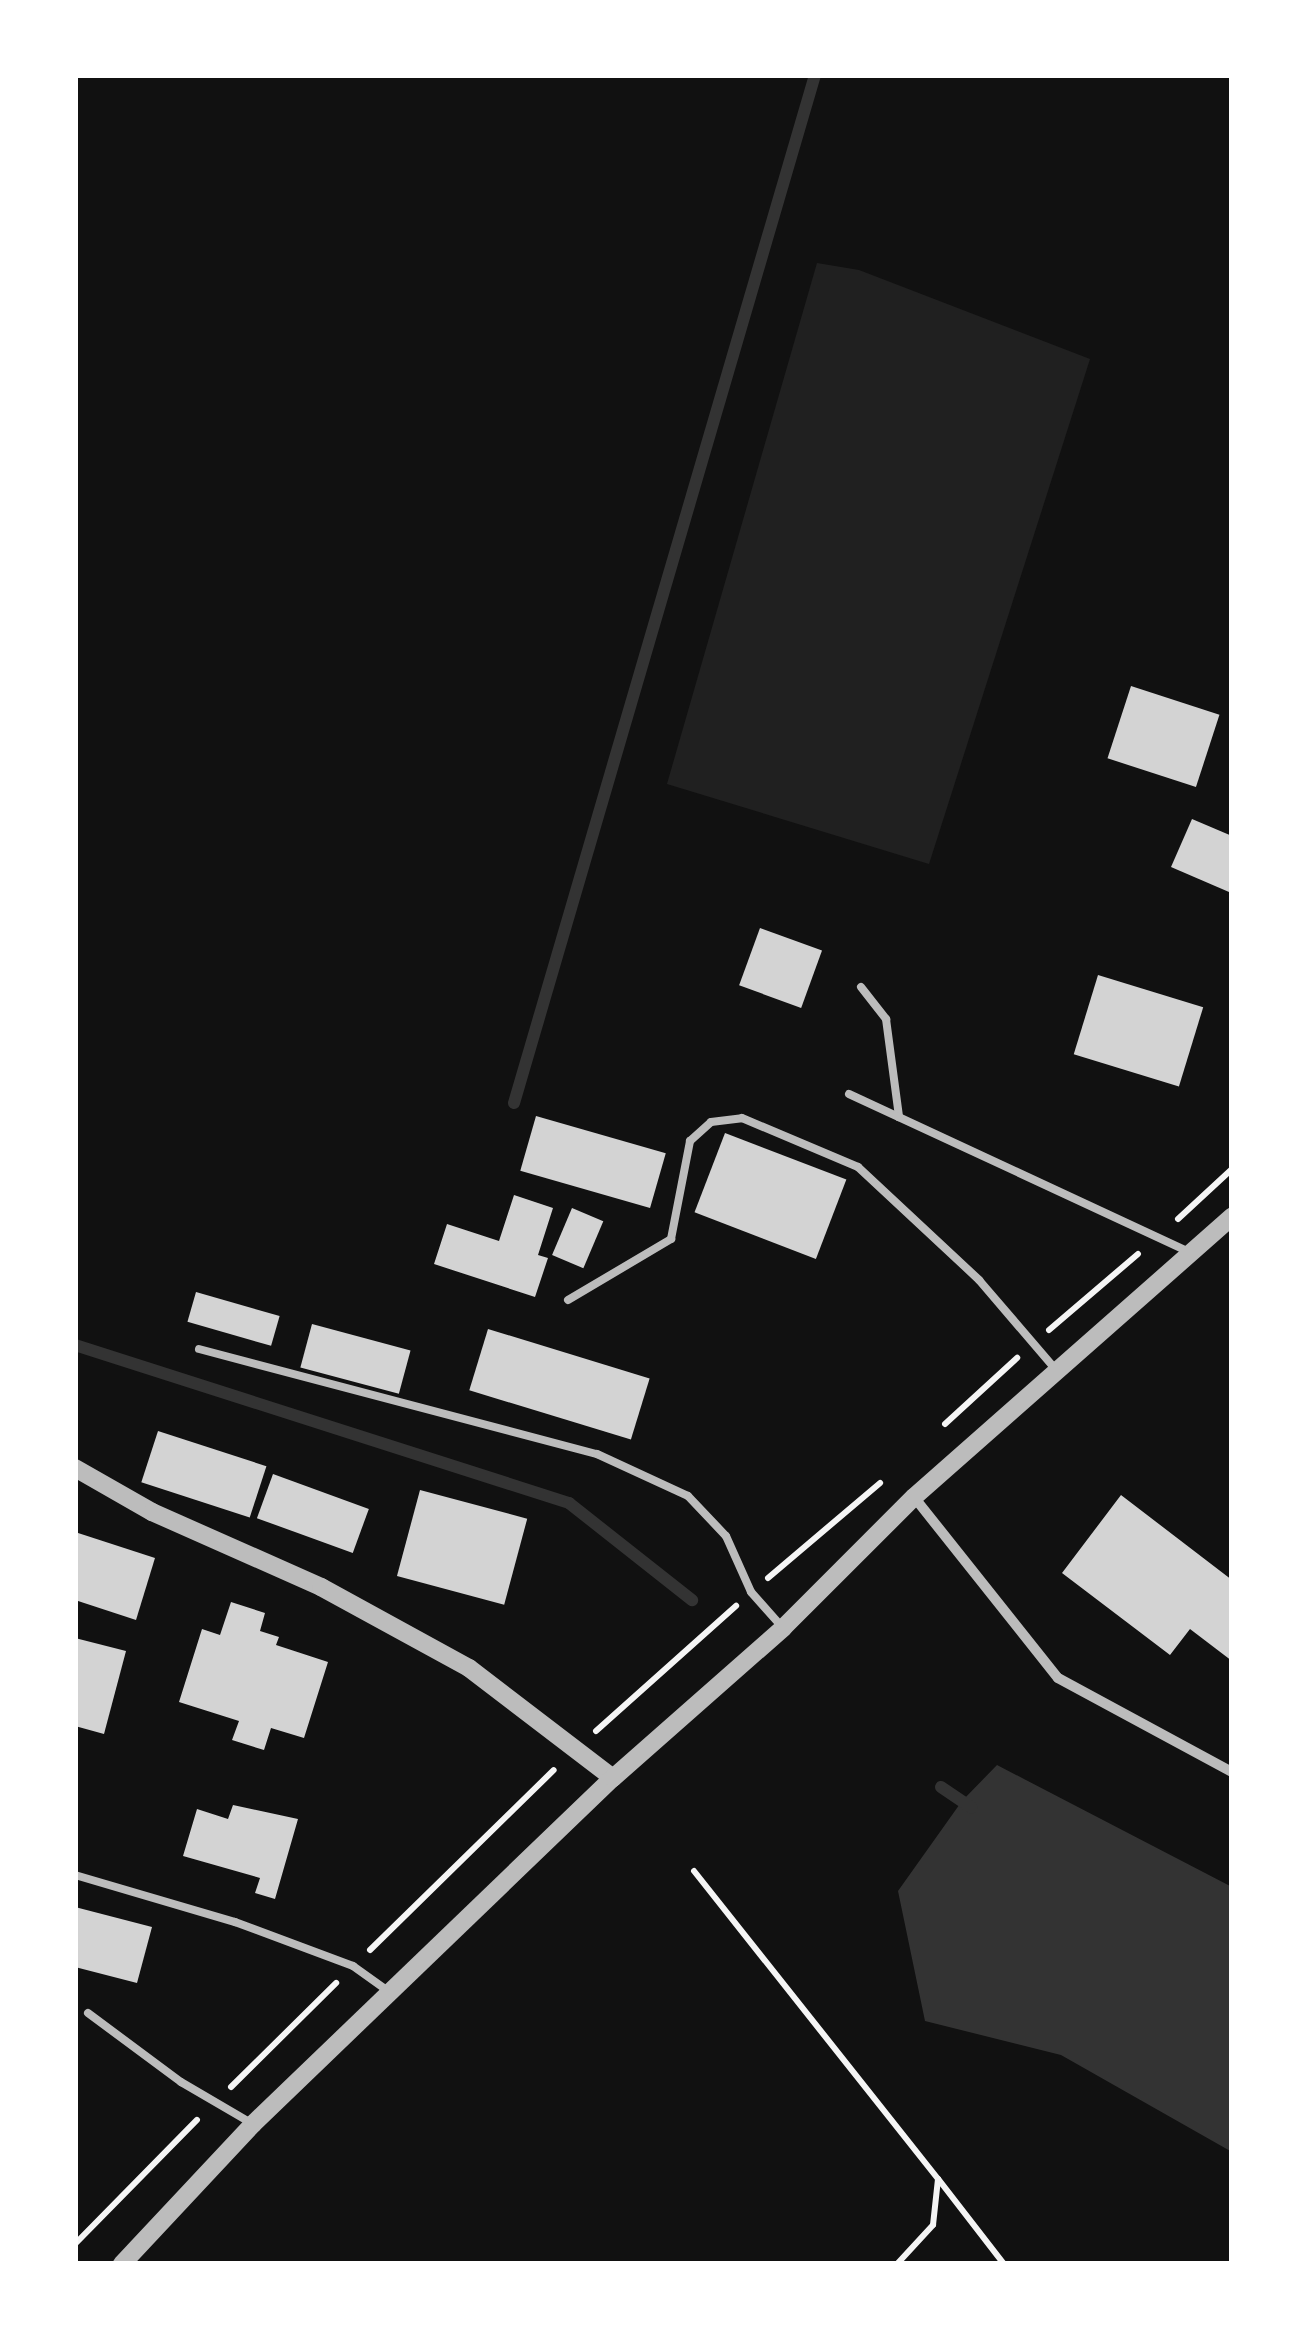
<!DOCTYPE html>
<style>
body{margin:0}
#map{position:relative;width:1307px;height:2339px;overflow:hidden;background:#111;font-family:Montserrat,sans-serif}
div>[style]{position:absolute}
.green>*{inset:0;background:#202020}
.water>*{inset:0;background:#333}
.stream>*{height:12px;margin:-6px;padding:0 6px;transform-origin:6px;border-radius:6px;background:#333}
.building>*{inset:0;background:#d3d3d3;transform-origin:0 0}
.path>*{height:6px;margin:-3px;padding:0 3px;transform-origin:3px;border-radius:3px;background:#f5f5f5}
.service>*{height:8px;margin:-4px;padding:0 4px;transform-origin:4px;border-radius:4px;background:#bcbcbc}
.minor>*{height:10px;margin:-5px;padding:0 5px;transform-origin:5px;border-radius:5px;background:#bcbcbc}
.tertiary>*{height:18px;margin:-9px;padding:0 9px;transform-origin:9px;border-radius:9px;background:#bcbcbc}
span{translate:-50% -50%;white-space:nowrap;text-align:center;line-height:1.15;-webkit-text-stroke:8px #fff;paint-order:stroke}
.frame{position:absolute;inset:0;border:78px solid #fff;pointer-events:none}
</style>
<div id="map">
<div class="green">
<i style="clip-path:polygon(817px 263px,859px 270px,1090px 359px,929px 864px,667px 784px)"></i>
</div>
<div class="water">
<i style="clip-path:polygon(997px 1765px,1232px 1887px,1232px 2152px,1061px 2055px,925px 2021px,898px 1891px,962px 1801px)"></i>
</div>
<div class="stream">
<i style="left:514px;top:1103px;width:1071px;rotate:-73.68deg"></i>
<i style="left:75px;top:1345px;width:519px;rotate:17.74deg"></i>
<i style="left:569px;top:1503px;width:157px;rotate:38.3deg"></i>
<i style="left:941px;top:1787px;width:37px;rotate:34deg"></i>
</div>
<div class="building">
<i style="left:1131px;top:686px;width:93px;height:76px;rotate:18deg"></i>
<i style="clip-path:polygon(1192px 819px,1232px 836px,1229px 892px,1171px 867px)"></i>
<i style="left:760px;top:928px;width:66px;height:61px;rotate:20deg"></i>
<i style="left:1098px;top:975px;width:110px;height:83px;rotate:17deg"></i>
<i style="left:536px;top:1116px;width:135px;height:57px;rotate:16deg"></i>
<i style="left:725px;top:1133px;width:130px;height:85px;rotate:21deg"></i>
<i style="clip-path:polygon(514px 1195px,553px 1208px,538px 1255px,548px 1258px,535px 1297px,434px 1264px,447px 1224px,499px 1241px)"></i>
<i style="left:572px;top:1208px;width:34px;height:51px;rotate:23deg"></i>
<i style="left:196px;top:1292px;width:87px;height:31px;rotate:16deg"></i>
<i style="left:312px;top:1324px;width:102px;height:45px;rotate:15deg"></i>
<i style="left:488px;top:1329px;width:169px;height:64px;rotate:17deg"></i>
<i style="left:158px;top:1431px;width:114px;height:54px;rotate:18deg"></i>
<i style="left:273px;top:1474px;width:102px;height:47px;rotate:20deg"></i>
<i style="left:420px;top:1490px;width:111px;height:89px;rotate:15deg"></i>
<i style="clip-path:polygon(1121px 1495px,1232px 1580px,1232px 1661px,1190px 1629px,1170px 1655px,1062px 1573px)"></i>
<i style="clip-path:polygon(75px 1532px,155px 1558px,136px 1620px,75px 1600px)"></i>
<i style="clip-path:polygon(231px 1602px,265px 1613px,260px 1631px,279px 1637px,276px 1645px,328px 1662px,304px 1738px,271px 1728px,264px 1750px,232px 1740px,239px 1721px,179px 1702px,202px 1629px,220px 1635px)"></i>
<i style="clip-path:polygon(75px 1638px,126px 1651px,104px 1734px,75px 1726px)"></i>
<i style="clip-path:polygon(233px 1805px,298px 1819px,275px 1899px,255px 1893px,260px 1878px,183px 1856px,197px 1809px,228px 1819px)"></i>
<i style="clip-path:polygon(75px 1907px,152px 1927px,137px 1983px,75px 1967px)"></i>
</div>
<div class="path">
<i style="left:1178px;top:1219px;width:74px;rotate:-42.8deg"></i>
<i style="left:1049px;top:1330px;width:117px;rotate:-40.5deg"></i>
<i style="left:945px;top:1424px;width:98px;rotate:-42.5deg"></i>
<i style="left:768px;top:1578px;width:147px;rotate:-40.3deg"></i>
<i style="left:596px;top:1731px;width:188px;rotate:-41.8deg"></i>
<i style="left:694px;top:1871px;width:393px;rotate:51.6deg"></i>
<i style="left:938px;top:2179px;width:46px;rotate:96.2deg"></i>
<i style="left:933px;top:2225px;width:53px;rotate:132.7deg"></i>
<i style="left:370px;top:1950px;width:257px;rotate:-44.4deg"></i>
<i style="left:231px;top:2087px;width:148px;rotate:-44.7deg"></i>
<i style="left:939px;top:2180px;width:106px;rotate:52.3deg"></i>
<i style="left:75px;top:2244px;width:174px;rotate:-45.5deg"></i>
</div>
<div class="service">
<i style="left:861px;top:987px;width:41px;rotate:52deg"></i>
<i style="left:886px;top:1019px;width:99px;rotate:82.4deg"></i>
<i style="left:849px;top:1094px;width:376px;rotate:24.9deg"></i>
<i style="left:568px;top:1300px;width:120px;rotate:-30.6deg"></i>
<i style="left:671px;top:1239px;width:100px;rotate:-79deg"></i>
<i style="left:690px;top:1141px;width:28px;rotate:-42deg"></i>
<i style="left:711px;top:1122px;width:31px;rotate:-7deg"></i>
<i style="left:742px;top:1118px;width:126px;rotate:22.9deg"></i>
<i style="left:858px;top:1167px;width:166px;rotate:43deg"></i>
<i style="left:979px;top:1280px;width:120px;rotate:49.4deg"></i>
<i style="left:199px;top:1349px;width:412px;rotate:14.8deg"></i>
<i style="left:597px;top:1454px;width:100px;rotate:24.8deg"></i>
<i style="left:688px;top:1496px;width:55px;rotate:46.5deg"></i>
<i style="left:726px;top:1536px;width:61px;rotate:65.9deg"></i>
<i style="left:751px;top:1592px;width:48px;rotate:48.4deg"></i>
<i style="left:75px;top:1875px;width:167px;rotate:16.4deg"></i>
<i style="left:235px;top:1922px;width:126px;rotate:20.4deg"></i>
<i style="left:353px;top:1966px;width:43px;rotate:35.5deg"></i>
<i style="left:88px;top:2013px;width:116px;rotate:36.6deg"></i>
<i style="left:181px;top:2082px;width:83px;rotate:30.3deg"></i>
</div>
<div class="minor">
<i style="left:914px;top:1497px;width:231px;rotate:51.5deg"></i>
<i style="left:1058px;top:1678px;width:198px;rotate:28.4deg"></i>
</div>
<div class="tertiary">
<i style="left:75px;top:1468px;width:89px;rotate:29.7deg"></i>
<i style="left:152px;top:1512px;width:185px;rotate:23.9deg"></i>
<i style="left:321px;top:1587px;width:169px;rotate:28.7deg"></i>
<i style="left:469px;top:1668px;width:181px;rotate:37.4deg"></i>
<i style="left:122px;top:2264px;width:192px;rotate:-46.9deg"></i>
<i style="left:253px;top:2124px;width:499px;rotate:-43.9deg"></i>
<i style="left:613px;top:1778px;width:227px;rotate:-41.4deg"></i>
<i style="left:783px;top:1628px;width:185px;rotate:-45deg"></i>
<i style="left:914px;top:1497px;width:424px;rotate:-41.4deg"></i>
</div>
<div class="frame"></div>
</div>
